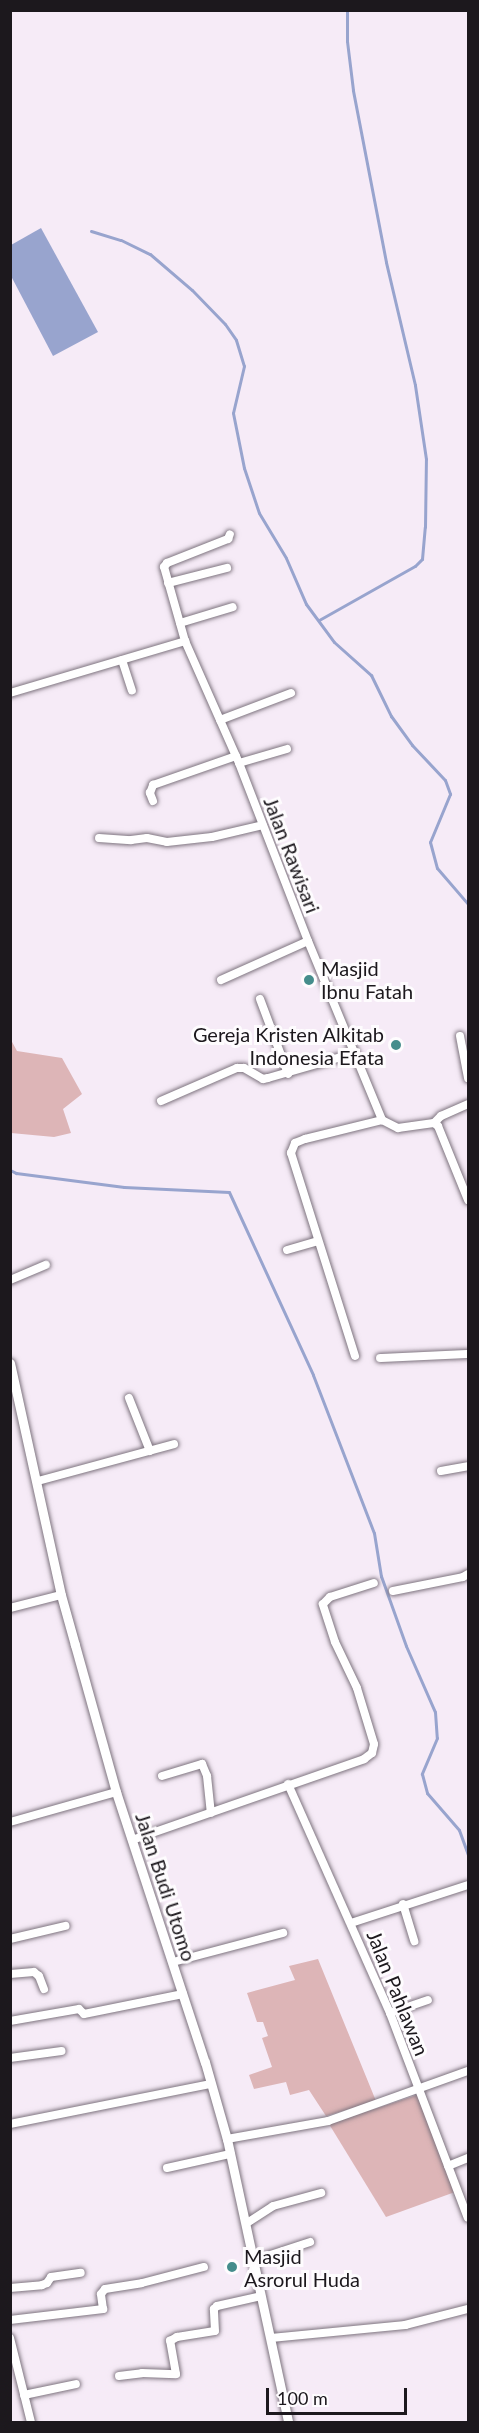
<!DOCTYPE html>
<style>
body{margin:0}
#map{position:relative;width:479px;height:2433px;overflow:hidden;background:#f6ebf7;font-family:Lato,sans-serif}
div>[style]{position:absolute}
.green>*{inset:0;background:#ddb5b7}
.water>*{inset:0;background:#98a4ce}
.stream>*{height:3px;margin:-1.5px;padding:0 1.5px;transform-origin:1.5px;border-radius:1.5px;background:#98a4ce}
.roads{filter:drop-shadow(0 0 2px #7e747f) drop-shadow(0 0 2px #7e747f)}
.minor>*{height:8px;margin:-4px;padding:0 4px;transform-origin:4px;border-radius:4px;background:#fff}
.tertiary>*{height:9px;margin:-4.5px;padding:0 4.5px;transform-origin:4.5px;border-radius:4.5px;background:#fff}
.dots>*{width:16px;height:16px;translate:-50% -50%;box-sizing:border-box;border:3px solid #fefcfe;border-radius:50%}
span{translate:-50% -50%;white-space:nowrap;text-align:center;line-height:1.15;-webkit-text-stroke:6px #fefcfe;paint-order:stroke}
.street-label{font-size:20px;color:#1c181d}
.poi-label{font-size:20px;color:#1c181d}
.left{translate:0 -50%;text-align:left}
.right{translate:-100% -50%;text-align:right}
.frame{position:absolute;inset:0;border:12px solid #1c181d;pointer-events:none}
.scale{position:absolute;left:266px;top:2388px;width:141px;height:27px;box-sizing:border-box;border:3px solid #1c181d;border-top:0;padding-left:8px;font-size:18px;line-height:21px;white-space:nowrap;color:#1c181d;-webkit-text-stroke:4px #fefcfe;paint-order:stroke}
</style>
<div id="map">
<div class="green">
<i style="clip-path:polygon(11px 1040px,17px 1051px,62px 1058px,82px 1094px,63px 1109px,71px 1133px,54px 1137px,11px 1133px)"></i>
<i style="clip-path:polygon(318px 1959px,376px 2101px,326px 2116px,309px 2090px,290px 2095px,286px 2082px,254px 2089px,249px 2075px,272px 2067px,262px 2038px,268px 2036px,263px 2022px,257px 2022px,247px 1993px,295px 1980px,289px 1966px)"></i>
<i style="clip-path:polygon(417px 2095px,455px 2192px,386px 2217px,329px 2124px)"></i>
</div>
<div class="water">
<i style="clip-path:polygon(41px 228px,98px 332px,53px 356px,11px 276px,11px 245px)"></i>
</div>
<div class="stream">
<i style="left:91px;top:231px;width:31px;rotate:17deg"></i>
<i style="left:121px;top:240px;width:32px;rotate:26deg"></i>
<i style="left:150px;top:254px;width:55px;rotate:40.6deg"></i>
<i style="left:192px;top:290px;width:47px;rotate:45.9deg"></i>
<i style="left:225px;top:324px;width:19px;rotate:55deg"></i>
<i style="left:236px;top:340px;width:27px;rotate:73deg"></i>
<i style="left:244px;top:366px;width:48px;rotate:103.2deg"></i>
<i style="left:233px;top:413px;width:56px;rotate:78.7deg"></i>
<i style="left:244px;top:468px;width:47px;rotate:71.6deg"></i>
<i style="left:259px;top:513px;width:52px;rotate:59deg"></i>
<i style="left:286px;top:558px;width:50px;rotate:66.5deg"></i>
<i style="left:306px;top:604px;width:47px;rotate:53.6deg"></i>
<i style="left:334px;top:642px;width:50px;rotate:41.7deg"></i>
<i style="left:371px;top:675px;width:46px;rotate:64deg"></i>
<i style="left:391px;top:716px;width:36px;rotate:54deg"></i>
<i style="left:412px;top:745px;width:48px;rotate:46.7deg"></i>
<i style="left:445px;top:780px;width:15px;rotate:70deg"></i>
<i style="left:450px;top:794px;width:52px;rotate:112.6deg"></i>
<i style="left:430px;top:842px;width:27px;rotate:75deg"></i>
<i style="left:437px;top:868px;width:48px;rotate:49.3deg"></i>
<i style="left:319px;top:620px;width:110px;rotate:-29.4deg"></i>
<i style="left:415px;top:566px;width:10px;rotate:-45deg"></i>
<i style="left:422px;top:559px;width:32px;rotate:-85deg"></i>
<i style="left:425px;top:527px;width:68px;rotate:-89.2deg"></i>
<i style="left:426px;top:459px;width:75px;rotate:-98.5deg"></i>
<i style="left:415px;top:385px;width:126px;rotate:-103.3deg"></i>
<i style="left:386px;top:262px;width:175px;rotate:-100.9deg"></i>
<i style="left:353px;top:90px;width:49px;rotate:-97deg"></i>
<i style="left:347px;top:41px;width:31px;rotate:-90deg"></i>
<i style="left:10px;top:1170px;width:7px;rotate:27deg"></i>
<i style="left:16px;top:1173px;width:109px;rotate:7.4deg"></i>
<i style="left:124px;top:1187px;width:105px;rotate:2.7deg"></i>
<i style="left:229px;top:1192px;width:201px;rotate:65.3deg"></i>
<i style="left:313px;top:1375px;width:169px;rotate:68.9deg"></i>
<i style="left:374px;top:1533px;width:44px;rotate:80.8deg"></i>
<i style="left:381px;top:1576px;width:74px;rotate:70.3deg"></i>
<i style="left:406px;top:1646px;width:72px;rotate:66.3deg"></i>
<i style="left:435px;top:1712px;width:26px;rotate:86deg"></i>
<i style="left:437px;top:1738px;width:39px;rotate:113deg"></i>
<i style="left:422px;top:1774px;width:20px;rotate:75deg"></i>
<i style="left:427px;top:1793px;width:49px;rotate:49.1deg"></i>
<i style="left:459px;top:1830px;width:27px;rotate:70deg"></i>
</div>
<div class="roads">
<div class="minor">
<i style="left:168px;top:583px;width:61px;rotate:-14.3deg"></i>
<i style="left:180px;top:623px;width:55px;rotate:-16.8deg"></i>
<i style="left:185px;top:641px;width:77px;rotate:-105.8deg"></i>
<i style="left:164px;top:567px;width:5px;rotate:-53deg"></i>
<i style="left:167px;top:563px;width:66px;rotate:-21.5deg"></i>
<i style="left:228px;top:539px;width:5px;rotate:-68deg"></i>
<i style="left:122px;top:660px;width:32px;rotate:72deg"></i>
<i style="left:10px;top:693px;width:183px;rotate:-16.5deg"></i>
<i style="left:185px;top:641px;width:133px;rotate:66.1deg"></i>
<i style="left:239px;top:763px;width:191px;rotate:68.8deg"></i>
<i style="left:308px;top:941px;width:194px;rotate:67.5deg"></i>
<i style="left:382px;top:1120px;width:18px;rotate:27deg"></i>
<i style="left:398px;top:1128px;width:36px;rotate:-8deg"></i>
<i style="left:434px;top:1123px;width:5px;rotate:37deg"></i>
<i style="left:438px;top:1126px;width:80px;rotate:67.9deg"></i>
<i style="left:220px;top:720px;width:76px;rotate:-20.8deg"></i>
<i style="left:239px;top:763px;width:50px;rotate:-16.3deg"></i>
<i style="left:153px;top:801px;width:9px;rotate:-111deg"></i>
<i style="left:150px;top:793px;width:9px;rotate:-69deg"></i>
<i style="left:153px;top:785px;width:88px;rotate:-19.3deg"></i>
<i style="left:99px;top:838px;width:32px;rotate:4deg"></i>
<i style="left:131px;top:840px;width:16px;rotate:-7deg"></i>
<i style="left:147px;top:838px;width:20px;rotate:11deg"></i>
<i style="left:167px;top:842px;width:45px;rotate:-6.3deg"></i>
<i style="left:212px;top:837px;width:52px;rotate:-13.2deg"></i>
<i style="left:221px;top:980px;width:95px;rotate:-24.1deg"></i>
<i style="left:260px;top:999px;width:80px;rotate:69.5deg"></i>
<i style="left:460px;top:1036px;width:43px;rotate:79.2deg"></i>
<i style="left:161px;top:1101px;width:83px;rotate:-23.5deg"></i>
<i style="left:237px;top:1068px;width:7px"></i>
<i style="left:244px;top:1068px;width:22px;rotate:30deg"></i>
<i style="left:263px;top:1079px;width:5px;rotate:-11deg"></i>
<i style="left:268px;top:1078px;width:91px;rotate:-16deg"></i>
<i style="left:434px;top:1123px;width:10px;rotate:-45deg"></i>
<i style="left:441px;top:1116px;width:30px;rotate:-24deg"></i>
<i style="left:287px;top:1250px;width:32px;rotate:-16deg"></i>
<i style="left:10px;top:1280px;width:39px;rotate:-23deg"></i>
<i style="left:355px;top:1356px;width:213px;rotate:-107.5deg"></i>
<i style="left:291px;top:1153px;width:11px;rotate:-68deg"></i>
<i style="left:295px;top:1143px;width:11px;rotate:-22deg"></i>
<i style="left:305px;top:1139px;width:79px;rotate:-13.9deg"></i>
<i style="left:380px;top:1358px;width:88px;rotate:-2.6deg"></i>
<i style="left:129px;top:1398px;width:57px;rotate:68.4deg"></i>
<i style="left:441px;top:1471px;width:27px;rotate:-10deg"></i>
<i style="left:38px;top:1481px;width:141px;rotate:-15.2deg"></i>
<i style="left:393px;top:1591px;width:71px;rotate:-11.3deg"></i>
<i style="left:463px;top:1577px;width:6px;rotate:-31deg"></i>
<i style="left:10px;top:1608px;width:53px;rotate:-14.3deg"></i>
<i style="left:162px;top:1776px;width:42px;rotate:-16.7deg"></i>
<i style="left:202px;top:1764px;width:13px;rotate:67deg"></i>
<i style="left:207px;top:1776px;width:37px;rotate:84deg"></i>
<i style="left:288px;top:1784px;width:251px;rotate:66deg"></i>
<i style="left:390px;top:2013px;width:219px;rotate:69.2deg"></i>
<i style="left:10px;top:1822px;width:110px;rotate:-15.8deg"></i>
<i style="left:132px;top:1840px;width:246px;rotate:-19.2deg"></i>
<i style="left:364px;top:1759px;width:10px;rotate:-37deg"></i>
<i style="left:372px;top:1753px;width:9px;rotate:-77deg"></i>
<i style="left:374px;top:1744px;width:59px;rotate:-106.9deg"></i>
<i style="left:357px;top:1688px;width:51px;rotate:-115.6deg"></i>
<i style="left:335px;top:1642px;width:40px;rotate:-108deg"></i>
<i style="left:323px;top:1604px;width:10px;rotate:-45deg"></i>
<i style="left:330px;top:1597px;width:46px;rotate:-17.7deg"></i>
<i style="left:403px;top:1904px;width:39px;rotate:73deg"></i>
<i style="left:351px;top:1923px;width:123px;rotate:-18deg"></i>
<i style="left:10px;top:1939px;width:57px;rotate:-13.3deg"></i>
<i style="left:173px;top:1962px;width:114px;rotate:-14.8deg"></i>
<i style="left:10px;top:1974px;width:24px;rotate:-5deg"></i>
<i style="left:34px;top:1972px;width:6px;rotate:39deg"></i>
<i style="left:39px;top:1976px;width:14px;rotate:69deg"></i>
<i style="left:390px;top:2013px;width:40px;rotate:-18.9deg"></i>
<i style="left:10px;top:2021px;width:70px;rotate:-9.9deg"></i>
<i style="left:79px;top:2009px;width:7px;rotate:45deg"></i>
<i style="left:84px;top:2014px;width:101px;rotate:-11.4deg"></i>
<i style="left:10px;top:2058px;width:52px;rotate:-7.7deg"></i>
<i style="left:10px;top:2124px;width:205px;rotate:-11.3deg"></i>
<i style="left:227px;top:2139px;width:103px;rotate:-10.1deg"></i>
<i style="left:328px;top:2121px;width:149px;rotate:-19.7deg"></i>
<i style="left:448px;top:2166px;width:22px;rotate:-22deg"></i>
<i style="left:167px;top:2168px;width:65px;rotate:-12.5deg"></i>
<i style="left:247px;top:2223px;width:31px;rotate:-33deg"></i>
<i style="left:273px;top:2206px;width:50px;rotate:-15.2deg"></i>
<i style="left:255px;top:2260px;width:58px;rotate:-18.1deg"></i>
<i style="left:10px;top:2288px;width:32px;rotate:-5deg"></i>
<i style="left:42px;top:2285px;width:5px;rotate:-22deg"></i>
<i style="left:47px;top:2283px;width:7px;rotate:-56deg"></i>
<i style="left:51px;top:2277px;width:30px;rotate:-8deg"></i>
<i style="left:10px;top:2320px;width:94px;rotate:-6.7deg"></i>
<i style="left:103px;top:2309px;width:15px;rotate:-98deg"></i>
<i style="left:101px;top:2294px;width:6px;rotate:-51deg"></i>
<i style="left:105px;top:2289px;width:37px;rotate:-9deg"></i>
<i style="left:142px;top:2283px;width:64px;rotate:-14.5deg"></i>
<i style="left:10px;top:2338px;width:87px;rotate:76deg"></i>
<i style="left:271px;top:2338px;width:135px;rotate:-5.5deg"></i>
<i style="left:405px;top:2325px;width:65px;rotate:-14.3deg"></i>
<i style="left:119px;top:2376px;width:23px;rotate:-7deg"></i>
<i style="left:142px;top:2373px;width:34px;rotate:2deg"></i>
<i style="left:176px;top:2374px;width:34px;rotate:-100deg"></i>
<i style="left:170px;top:2341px;width:8px;rotate:-30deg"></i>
<i style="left:177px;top:2337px;width:38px;rotate:-9deg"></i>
<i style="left:215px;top:2331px;width:22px;rotate:-93deg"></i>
<i style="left:214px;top:2309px;width:4px;rotate:-45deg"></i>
<i style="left:217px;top:2306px;width:45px;rotate:-12.8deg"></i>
<i style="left:24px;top:2395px;width:53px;rotate:-11.9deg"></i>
</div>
<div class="tertiary">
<i style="left:10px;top:1363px;width:238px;rotate:77.6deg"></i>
<i style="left:61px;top:1595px;width:52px;rotate:74.4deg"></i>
<i style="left:75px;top:1645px;width:153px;rotate:74.4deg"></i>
<i style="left:116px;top:1792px;width:284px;rotate:71.8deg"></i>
<i style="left:205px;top:2062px;width:80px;rotate:74.1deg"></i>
<i style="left:227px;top:2139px;width:289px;rotate:77.8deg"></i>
</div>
</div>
<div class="dots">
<i style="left:309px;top:980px;background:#458d8c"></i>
<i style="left:396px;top:1045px;background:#458d8c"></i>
<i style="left:232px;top:2267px;background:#458d8c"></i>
</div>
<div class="street-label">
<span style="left:292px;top:855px;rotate:69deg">Jalan Rawisari</span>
<span style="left:166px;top:1887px;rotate:72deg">Jalan Budi Utomo</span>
<span style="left:398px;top:1993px;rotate:68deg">Jalan Pahlawan</span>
</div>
<div class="poi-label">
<span class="left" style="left:321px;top:980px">Masjid<br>Ibnu Fatah</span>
<span class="right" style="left:384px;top:1046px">Gereja Kristen Alkitab<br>Indonesia Efata</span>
<span class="left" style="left:244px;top:2268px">Masjid<br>Asrorul Huda</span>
</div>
<div class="frame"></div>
<div class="scale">100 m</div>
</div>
